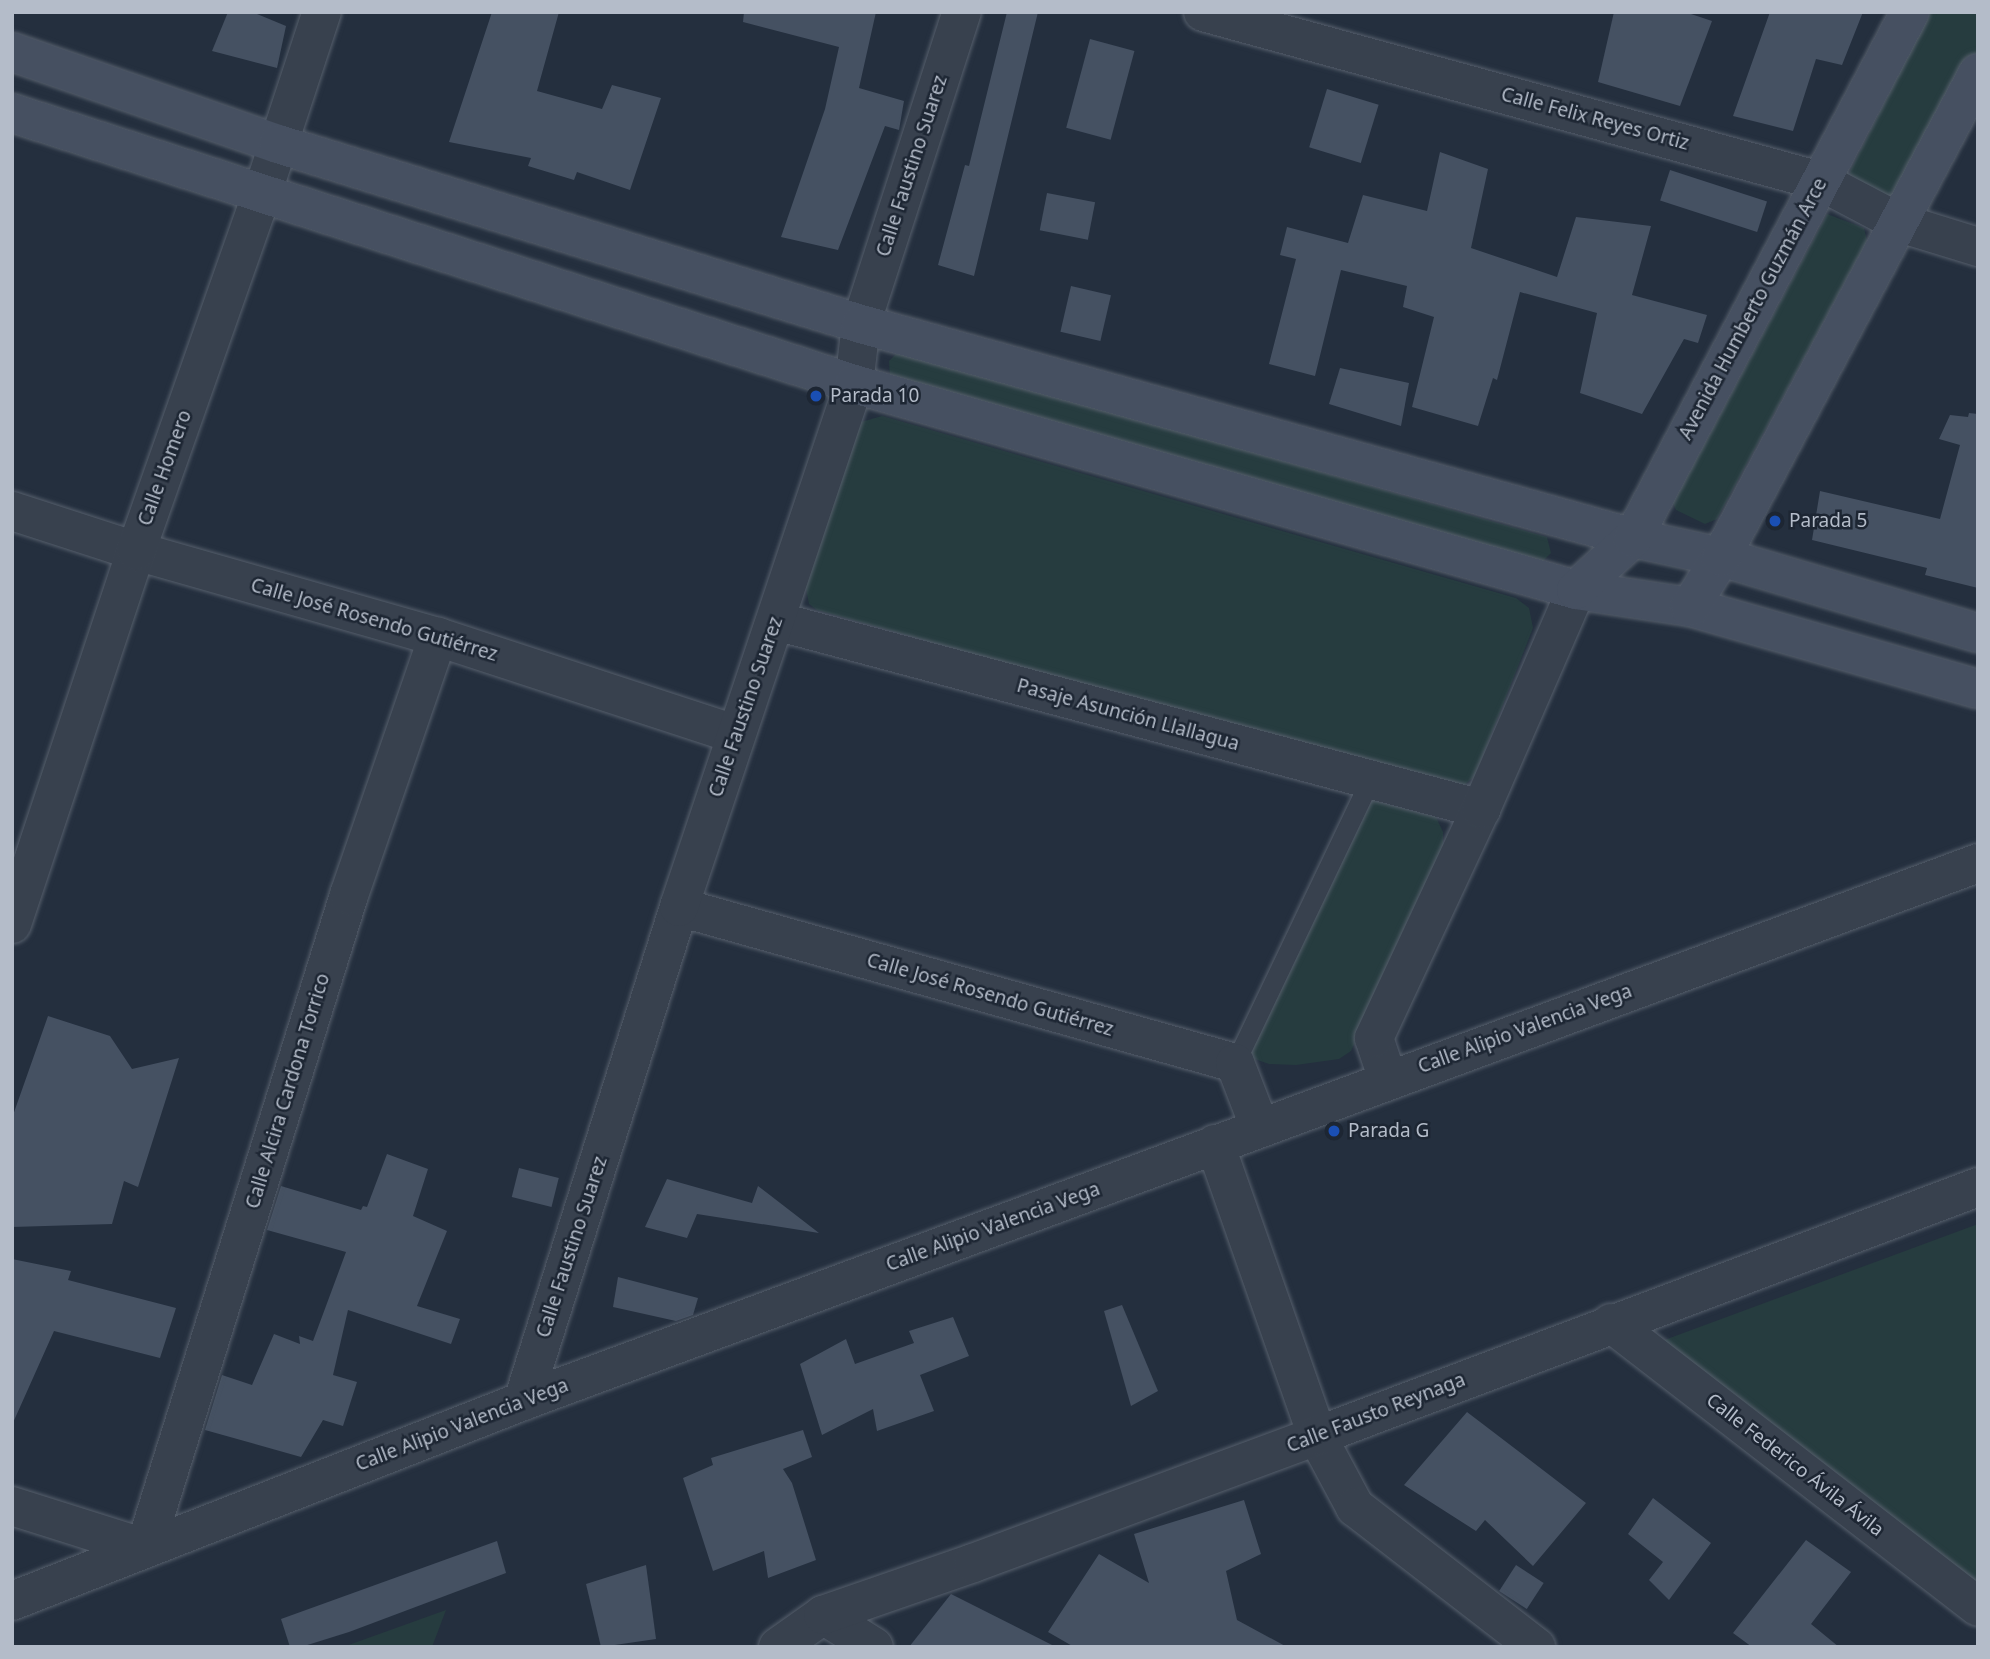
<!DOCTYPE html>
<meta charset="utf-8">
<style>
body{margin:0}
#map{position:relative;width:1990px;height:1659px;overflow:hidden;background:#242f3e;font-family:"Noto Sans",sans-serif}
div>[style]{position:absolute}
.green>*{inset:0;background:#263c3f}
.building>*{inset:0;background:#455162;transform-origin:0 0}
.roads{filter:drop-shadow(0 0 2px #565f6c) drop-shadow(0 0 2px #565f6c)}
.service>*{height:19px;margin:-9.5px;padding:0 9.5px;transform-origin:9.5px;border-radius:9.5px;background:#38414e}
.minor>*{height:38px;margin:-19px;padding:0 19px;transform-origin:19px;border-radius:19px;background:#38414e}
.secondary>*{height:38px;margin:-19px;padding:0 19px;transform-origin:19px;border-radius:19px;background:#465061}
.dots>*{width:19px;height:19px;translate:-50% -50%;box-sizing:border-box;border:4px solid #1d2633;border-radius:50%}
span{translate:-50% -50%;white-space:nowrap;text-align:center;line-height:1.15;-webkit-text-stroke:5px #1d2633;paint-order:stroke}
.street-label{font-size:19px;color:#b4bcc9}
.poi-label{font-size:19px;color:#b4bcc9}
.left{translate:0 -50%;text-align:left}
.frame{position:absolute;inset:0;border:14px solid #b4bcc9;pointer-events:none}
</style>
<div id="map">
<div class="green">
<i style="clip-path:polygon(1930px 12px,1978px 12px,1978px 50px,1902px 192px,1886px 198px,1850px 177px,1850px 171px)"></i>
<i style="clip-path:polygon(1827px 214px,1864px 228px,1867px 241px,1717px 519px,1705px 524px,1676px 510px,1673px 503px)"></i>
<i style="clip-path:polygon(907px 353px,1547px 537px,1551px 553px,1540px 564px,890px 377px,889px 361px,896px 354px)"></i>
<i style="clip-path:polygon(882px 416px,1516px 598px,1529px 608px,1533px 628px,1475px 776px,1463px 786px,1444px 787px,817px 610px,809px 604px,805px 583px,861px 422px)"></i>
<i style="clip-path:polygon(1372px 800px,1436px 817px,1443px 832px,1443px 849px,1351px 1051px,1339px 1059px,1296px 1065px,1269px 1064px,1249px 1057px)"></i>
<i style="clip-path:polygon(1978px 1224px,1978px 1583px,1659px 1342px)"></i>
<i style="clip-path:polygon(446px 1610px,432px 1647px,343px 1647px)"></i>
</div>
<div class="building">
<i style="clip-path:polygon(228px 12px,252px 12px,286px 26px,277px 68px,212px 51px)"></i>
<i style="clip-path:polygon(492px 12px,559px 12px,537px 91px,602px 109px,612px 85px,661px 98px,630px 190px,577px 172px,574px 180px,528px 166px,531px 158px,449px 142px)"></i>
<i style="clip-path:polygon(744px 12px,876px 12px,859px 88px,904px 101px,899px 130px,885px 126px,838px 250px,781px 237px,825px 109px,839px 47px,743px 22px)"></i>
<i style="clip-path:polygon(1007px 12px,1038px 12px,974px 276px,938px 265px,965px 165px,969px 166px)"></i>
<i style="clip-path:polygon(1614px 12px,1685px 12px,1712px 21px,1680px 106px,1598px 82px)"></i>
<i style="clip-path:polygon(1770px 12px,1863px 12px,1842px 65px,1816px 59px,1793px 131px,1733px 116px)"></i>
<i style="left:1090px;top:39px;width:46px;height:92px;rotate:15deg"></i>
<i style="left:1327px;top:89px;width:54px;height:61px;rotate:17deg"></i>
<i style="clip-path:polygon(1440px 152px,1488px 169px,1471px 248px,1557px 277px,1576px 217px,1651px 226px,1632px 295px,1707px 315px,1698px 343px,1684px 339px,1642px 414px,1580px 393px,1597px 313px,1520px 292px,1497px 380px,1493px 378px,1478px 426px,1412px 407px,1434px 317px,1403px 307px,1407px 286px,1341px 270px,1315px 376px,1269px 364px,1296px 259px,1280px 255px,1287px 227px,1348px 243px,1363px 195px,1427px 211px)"></i>
<i style="left:1670px;top:170px;width:102px;height:32px;rotate:18deg"></i>
<i style="left:1047px;top:193px;width:49px;height:38px;rotate:11deg"></i>
<i style="left:1071px;top:286px;width:41px;height:47px;rotate:13deg"></i>
<i style="clip-path:polygon(1340px 368px,1409px 383px,1401px 426px,1329px 404px)"></i>
<i style="clip-path:polygon(1969px 413px,1978px 414px,1978px 588px,1925px 575px,1927px 568px,1812px 540px,1820px 491px,1940px 519px,1960px 445px,1939px 439px,1950px 415px,1968px 417px)"></i>
<i style="clip-path:polygon(48px 1016px,110px 1036px,132px 1069px,179px 1058px,138px 1187px,124px 1181px,112px 1224px,12px 1227px,12px 1118px)"></i>
<i style="clip-path:polygon(387px 1154px,428px 1169px,413px 1216px,447px 1231px,417px 1306px,460px 1319px,451px 1344px,348px 1310px,333px 1375px,357px 1382px,343px 1426px,323px 1420px,301px 1457px,205px 1430px,222px 1375px,252px 1385px,274px 1334px,300px 1344px,299px 1336px,313px 1341px,346px 1252px,267px 1230px,281px 1186px,361px 1210px,363px 1206px,367px 1207px)"></i>
<i style="left:519px;top:1168px;width:41px;height:30px;rotate:14deg"></i>
<i style="clip-path:polygon(667px 1179px,752px 1203px,758px 1186px,819px 1233px,697px 1214px,687px 1238px,645px 1227px)"></i>
<i style="clip-path:polygon(12px 1259px,71px 1271px,68px 1280px,176px 1308px,160px 1358px,54px 1331px,12px 1425px)"></i>
<i style="clip-path:polygon(618px 1277px,698px 1298px,693px 1315px,676px 1321px,613px 1307px)"></i>
<i style="clip-path:polygon(1122px 1305px,1158px 1391px,1131px 1406px,1104px 1311px)"></i>
<i style="clip-path:polygon(953px 1317px,969px 1356px,920px 1375px,934px 1411px,877px 1431px,873px 1409px,822px 1435px,800px 1364px,846px 1339px,855px 1364px,914px 1343px,909px 1331px)"></i>
<i style="clip-path:polygon(1467px 1412px,1586px 1503px,1533px 1566px,1485px 1520px,1476px 1531px,1404px 1485px)"></i>
<i style="clip-path:polygon(803px 1430px,812px 1457px,783px 1469px,792px 1483px,816px 1560px,768px 1578px,764px 1551px,713px 1571px,683px 1478px,713px 1465px,711px 1458px)"></i>
<i style="clip-path:polygon(1653px 1498px,1711px 1543px,1669px 1600px,1649px 1580px,1663px 1562px,1628px 1534px)"></i>
<i style="clip-path:polygon(1244px 1500px,1261px 1554px,1226px 1571px,1237px 1620px,1287px 1647px,1074px 1647px,1048px 1632px,1099px 1554px,1149px 1583px,1134px 1534px)"></i>
<i style="clip-path:polygon(1806px 1540px,1851px 1572px,1811px 1624px,1839px 1647px,1752px 1647px,1733px 1633px)"></i>
<i style="clip-path:polygon(497px 1541px,506px 1573px,349px 1632px,301px 1647px,290px 1647px,281px 1619px)"></i>
<i style="clip-path:polygon(646px 1565px,656px 1639px,601px 1647px,586px 1584px)"></i>
<i style="left:1516px;top:1565px;width:33px;height:31px;rotate:33deg"></i>
<i style="clip-path:polygon(951px 1594px,1056px 1647px,909px 1647px)"></i>
</div>
<div class="roads">
<div class="service">
<i style="left:1235px;top:1063px;width:314px;rotate:-64.5deg"></i>
</div>
<div class="minor">
<i style="left:1203px;top:12px;width:640px;rotate:15.32deg"></i>
<i style="left:1820px;top:181px;width:90px;rotate:27.7deg"></i>
<i style="left:1900px;top:223px;width:82px;rotate:17.1deg"></i>
<i style="left:12px;top:511px;width:130px;rotate:17.9deg"></i>
<i style="left:136px;top:551px;width:314px;rotate:15.9deg"></i>
<i style="left:438px;top:637px;width:312px;rotate:18.1deg"></i>
<i style="left:776px;top:621px;width:730px;rotate:14.93deg"></i>
<i style="left:679px;top:907px;width:577px;rotate:15.67deg"></i>
<i style="left:1235px;top:1063px;width:70px;rotate:69deg"></i>
<i style="left:12px;top:924px;width:393px;rotate:-71.6deg"></i>
<i style="left:136px;top:551px;width:379px;rotate:-70.6deg"></i>
<i style="left:262px;top:194px;width:192px;rotate:-71.8deg"></i>
<i style="left:1388px;top:1080px;width:44px;rotate:-108.4deg"></i>
<i style="left:1374px;top:1038px;width:253px;rotate:-65deg"></i>
<i style="left:1481px;top:809px;width:239px;rotate:-66.5deg"></i>
<i style="left:1215px;top:1144px;width:309px;rotate:70.7deg"></i>
<i style="left:1317px;top:1436px;width:81px;rotate:61.8deg"></i>
<i style="left:1355px;top:1507px;width:229px;rotate:37.7deg"></i>
<i style="left:1611px;top:1323px;width:464px;rotate:37.7deg"></i>
<i style="left:523px;top:1401px;width:518px;rotate:-72.47deg"></i>
<i style="left:679px;top:907px;width:552px;rotate:-71.5deg"></i>
<i style="left:854px;top:384px;width:60px;rotate:-83.3deg"></i>
<i style="left:861px;top:324px;width:328px;rotate:-72.1deg"></i>
<i style="left:12px;top:1506px;width:139px;rotate:17.5deg"></i>
<i style="left:145px;top:1548px;width:684px;rotate:-72.65deg"></i>
<i style="left:349px;top:895px;width:273px;rotate:-71deg"></i>
<i style="left:12px;top:1601px;width:549px;rotate:-21.37deg"></i>
<i style="left:523px;top:1401px;width:1551px;rotate:-20.29deg"></i>
<i style="left:823px;top:1615px;width:60px;rotate:32.1deg"></i>
<i style="left:778px;top:1647px;width:55px;rotate:-35.4deg"></i>
<i style="left:823px;top:1615px;width:159px;rotate:-19.1deg"></i>
<i style="left:973px;top:1563px;width:367px;rotate:-20.3deg"></i>
<i style="left:1317px;top:1436px;width:706px;rotate:-20.64deg"></i>
</div>
<div class="secondary">
<i style="left:12px;top:52px;width:281px;rotate:19.1deg"></i>
<i style="left:278px;top:144px;width:610px;rotate:17.16deg"></i>
<i style="left:861px;top:324px;width:801px;rotate:15.49deg"></i>
<i style="left:1633px;top:538px;width:90px;rotate:12.2deg"></i>
<i style="left:1721px;top:557px;width:268px;rotate:16.5deg"></i>
<i style="left:12px;top:113px;width:885px;rotate:17.84deg"></i>
<i style="left:854px;top:384px;width:751px;rotate:15.92deg"></i>
<i style="left:1576px;top:590px;width:115px;rotate:8.5deg"></i>
<i style="left:1690px;top:607px;width:299px;rotate:15.9deg"></i>
<i style="left:1576px;top:590px;width:77px;rotate:-42.4deg"></i>
<i style="left:1633px;top:538px;width:594px;rotate:-62.23deg"></i>
<i style="left:1690px;top:607px;width:59px;rotate:-58.2deg"></i>
<i style="left:1721px;top:557px;width:548px;rotate:-62.03deg"></i>
</div>
</div>
<div class="dots">
<i style="left:816px;top:396px;background:#1a4fb4"></i>
<i style="left:1775px;top:521px;background:#1a4fb4"></i>
<i style="left:1334px;top:1131px;background:#1a4fb4"></i>
</div>
<div class="street-label">
<span style="left:1595px;top:119px;rotate:15deg">Calle Felix Reyes Ortiz</span>
<span style="left:912px;top:166px;rotate:-72deg">Calle Faustino Suarez</span>
<span style="left:1753px;top:309px;rotate:-62deg">Avenida Humberto Guzmán Arce</span>
<span style="left:165px;top:468px;rotate:-70deg">Calle Homero</span>
<span style="left:374px;top:620px;rotate:16deg">Calle José Rosendo Gutiérrez</span>
<span style="left:746px;top:707px;rotate:-71deg">Calle Faustino Suarez</span>
<span style="left:1128px;top:715px;rotate:15deg">Pasaje Asunción Llallagua</span>
<span style="left:990px;top:995px;rotate:16deg">Calle José Rosendo Gutiérrez</span>
<span style="left:1525px;top:1029px;rotate:-20deg">Calle Alipio Valencia Vega</span>
<span style="left:288px;top:1091px;rotate:-73deg">Calle Alcira Cardona Torrico</span>
<span style="left:993px;top:1227px;rotate:-20deg">Calle Alipio Valencia Vega</span>
<span style="left:572px;top:1247px;rotate:-72deg">Calle Faustino Suarez</span>
<span style="left:1376px;top:1413px;rotate:-21deg">Calle Fausto Reynaga</span>
<span style="left:462px;top:1425px;rotate:-21deg">Calle Alipio Valencia Vega</span>
<span style="left:1795px;top:1465px;rotate:38deg">Calle Federico Ávila Ávila</span>
</div>
<div class="poi-label">
<span class="left" style="left:830px;top:396px">Parada 10</span>
<span class="left" style="left:1789px;top:521px">Parada 5</span>
<span class="left" style="left:1348px;top:1131px">Parada G</span>
</div>
<div class="frame"></div>
</div>
